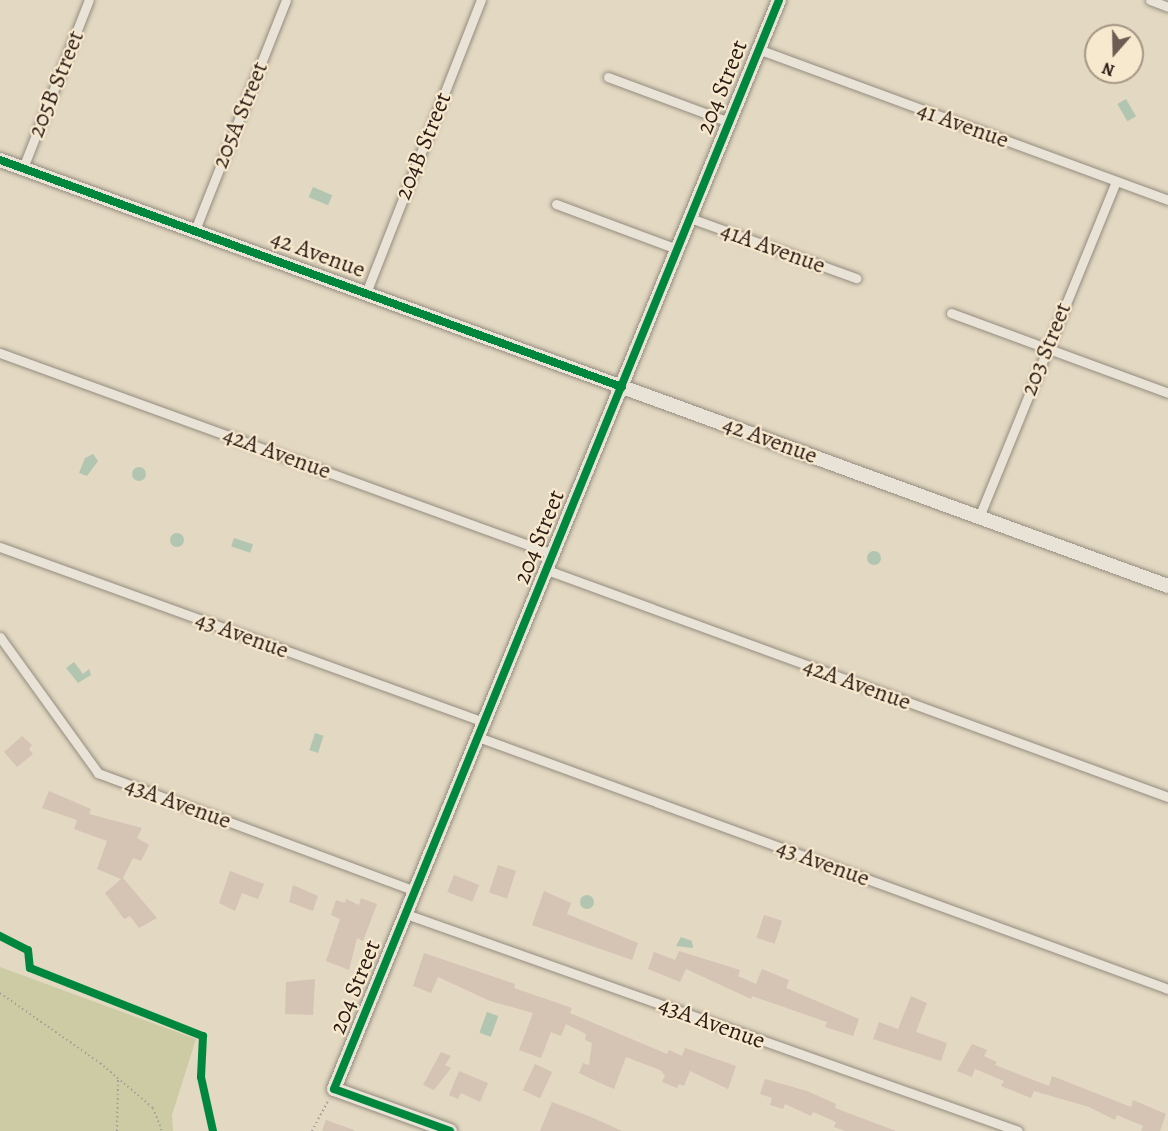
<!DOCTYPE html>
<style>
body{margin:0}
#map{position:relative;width:1168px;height:1131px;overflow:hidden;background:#e3d8c2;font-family:Alegreya,serif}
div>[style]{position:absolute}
.green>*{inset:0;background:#cdcba4}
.water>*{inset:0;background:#b1c5b0;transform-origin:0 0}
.round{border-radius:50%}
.building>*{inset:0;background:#d5c3b4;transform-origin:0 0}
.path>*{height:2px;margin-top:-1px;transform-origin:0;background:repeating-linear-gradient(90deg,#a59f97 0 1.5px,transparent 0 4.5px)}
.roads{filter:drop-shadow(0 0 2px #948c7e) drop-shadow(0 0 2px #948c7e)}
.street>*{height:9px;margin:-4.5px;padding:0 4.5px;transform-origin:4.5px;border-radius:4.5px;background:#e8e2d7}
.secondary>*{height:14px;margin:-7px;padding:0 7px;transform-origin:7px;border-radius:7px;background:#e8e2d7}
.cycleway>*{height:8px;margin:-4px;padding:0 4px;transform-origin:4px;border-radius:4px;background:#00873e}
span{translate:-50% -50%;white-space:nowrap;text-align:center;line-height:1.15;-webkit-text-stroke:4.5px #f6e9ce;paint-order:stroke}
.street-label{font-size:24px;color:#2c1b15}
.north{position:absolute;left:1084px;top:24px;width:60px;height:60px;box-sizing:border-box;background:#f6e9ce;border:2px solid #a59784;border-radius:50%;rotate:200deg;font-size:16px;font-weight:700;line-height:24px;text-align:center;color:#2c1b15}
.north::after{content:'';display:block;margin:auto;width:21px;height:27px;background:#6c5d52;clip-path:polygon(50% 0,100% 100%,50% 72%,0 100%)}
</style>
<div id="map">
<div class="green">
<i style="clip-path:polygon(0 967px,196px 1039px,172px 1115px,173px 1131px,0 1131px)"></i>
</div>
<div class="water">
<i style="left:1126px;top:99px;width:20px;height:10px;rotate:60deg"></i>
<i style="left:313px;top:187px;width:21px;height:11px;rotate:23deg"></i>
<i style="clip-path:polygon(93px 454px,98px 461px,87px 476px,79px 473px,85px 458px)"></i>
<i class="round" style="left:132px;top:467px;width:14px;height:14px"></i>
<i class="round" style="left:170px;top:533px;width:14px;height:14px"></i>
<i style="left:234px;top:538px;width:20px;height:9px;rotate:18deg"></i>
<i class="round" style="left:867px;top:551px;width:14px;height:14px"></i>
<i style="clip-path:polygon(74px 662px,83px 674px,89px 669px,91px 675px,78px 683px,66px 668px)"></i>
<i style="left:315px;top:733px;width:9px;height:18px;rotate:18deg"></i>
<i class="round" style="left:580px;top:895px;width:14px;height:14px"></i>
<i style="clip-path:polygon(681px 937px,692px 941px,693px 948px,676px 946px)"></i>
<i style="left:487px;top:1012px;width:12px;height:22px;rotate:20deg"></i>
</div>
<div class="building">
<i style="clip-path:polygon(22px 736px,32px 745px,29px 749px,33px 754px,17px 767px,4px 752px)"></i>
<i style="clip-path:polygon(49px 791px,91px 809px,89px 814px,142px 828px,137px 838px,149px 845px,141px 861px,133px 858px,123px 878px,157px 918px,139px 928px,130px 916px,124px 919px,105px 893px,121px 879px,97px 869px,107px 841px,74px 829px,77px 820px,42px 808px)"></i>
<i style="left:498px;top:865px;width:19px;height:29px;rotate:18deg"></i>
<i style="clip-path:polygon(230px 871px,264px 884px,258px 899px,242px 893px,235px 911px,219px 903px)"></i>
<i style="left:454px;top:875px;width:27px;height:18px;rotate:22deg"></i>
<i style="clip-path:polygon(293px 885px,318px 896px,313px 911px,289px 902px)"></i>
<i style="clip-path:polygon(544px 891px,571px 903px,567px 914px,638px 943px,632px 960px,532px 925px)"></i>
<i style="clip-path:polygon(361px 898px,377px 904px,363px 941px,357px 938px,349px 970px,326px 961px,340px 919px,331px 915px,336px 900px,345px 903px,346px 899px,359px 905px)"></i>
<i style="left:764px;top:915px;width:19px;height:24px;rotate:18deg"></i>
<i style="clip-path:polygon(679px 951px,740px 970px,738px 976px,756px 984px,762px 969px,789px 980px,786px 988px,859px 1019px,853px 1036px,825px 1027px,827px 1022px,752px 996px,751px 999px,686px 969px,680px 982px,648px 969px,654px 952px,675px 960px)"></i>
<i style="clip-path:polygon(424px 953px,515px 984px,514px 988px,572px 1008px,570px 1013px,667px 1054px,669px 1050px,682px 1056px,685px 1048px,736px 1066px,728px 1089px,690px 1071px,684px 1086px,679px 1084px,677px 1088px,662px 1082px,665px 1075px,660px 1070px,626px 1057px,614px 1089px,600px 1083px,579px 1073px,583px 1063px,589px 1065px,592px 1043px,585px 1040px,586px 1034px,566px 1024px,561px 1036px,551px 1032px,541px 1058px,519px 1050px,533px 1013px,490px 1001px,438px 977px,431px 993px,413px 986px)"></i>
<i style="clip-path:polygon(315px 979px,313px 1015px,285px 1014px,286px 982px)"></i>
<i style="clip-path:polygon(911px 996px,927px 1003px,916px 1032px,947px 1043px,941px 1061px,873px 1039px,879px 1022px,898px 1029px)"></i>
<i style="clip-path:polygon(972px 1044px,987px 1050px,984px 1056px,997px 1062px,995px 1065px,1049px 1086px,1052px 1076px,1131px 1107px,1133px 1100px,1166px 1114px,1160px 1131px,1141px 1131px,1143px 1126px,1117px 1115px,1115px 1120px,1089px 1107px,1034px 1091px,1031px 1098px,1001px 1086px,1004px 1081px,975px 1069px,972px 1077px,957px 1071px)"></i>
<i style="clip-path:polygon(441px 1052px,451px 1056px,445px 1065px,451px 1068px,434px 1090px,423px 1085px)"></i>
<i style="left:535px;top:1064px;width:19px;height:29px;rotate:25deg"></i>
<i style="clip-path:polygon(459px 1071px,488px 1083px,480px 1102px,461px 1093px,458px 1099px,449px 1095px)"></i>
<i style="clip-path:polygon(765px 1079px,807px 1091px,836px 1104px,835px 1108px,896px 1131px,845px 1131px,834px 1127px,836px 1122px,813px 1112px,811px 1116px,785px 1104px,783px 1109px,770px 1105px,772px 1098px,760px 1094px)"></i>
<i style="clip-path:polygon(552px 1102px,591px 1117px,622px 1131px,540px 1131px)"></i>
<i style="clip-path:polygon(326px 1120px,354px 1130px,354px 1131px,322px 1131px)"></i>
</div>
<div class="path">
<i style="left:0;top:993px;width:122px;rotate:35deg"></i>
<i style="left:100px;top:1063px;width:70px;rotate:40.3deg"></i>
<i style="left:153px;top:1108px;width:25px;rotate:69deg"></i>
<i style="left:117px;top:1131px;width:51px;rotate:-88.9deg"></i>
<i style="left:312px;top:1131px;width:36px;rotate:-62deg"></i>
</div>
<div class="roads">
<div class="street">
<i style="left:1150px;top:0;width:19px;rotate:21deg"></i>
<i style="left:758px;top:49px;width:437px;rotate:20.2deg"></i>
<i style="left:608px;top:77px;width:129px;rotate:20.4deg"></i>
<i style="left:23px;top:168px;width:180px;rotate:-68.6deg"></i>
<i style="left:556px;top:204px;width:129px;rotate:20.4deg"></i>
<i style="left:690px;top:218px;width:177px;rotate:19.9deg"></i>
<i style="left:195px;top:230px;width:247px;rotate:-68.4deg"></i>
<i style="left:366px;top:293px;width:315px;rotate:-68.6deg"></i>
<i style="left:951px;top:313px;width:231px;rotate:20.2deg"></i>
<i style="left:0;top:353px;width:588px;rotate:19.97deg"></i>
<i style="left:979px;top:517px;width:362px;rotate:-67.8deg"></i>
<i style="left:0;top:547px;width:515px;rotate:19.88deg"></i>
<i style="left:547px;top:570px;width:661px;rotate:20.08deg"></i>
<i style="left:0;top:637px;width:168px;rotate:54.2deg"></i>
<i style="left:98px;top:773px;width:338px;rotate:20.4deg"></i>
<i style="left:478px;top:737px;width:735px;rotate:20.06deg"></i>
<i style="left:406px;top:914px;width:649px;rotate:19.52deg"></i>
</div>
<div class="secondary">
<i style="left:0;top:160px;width:1243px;rotate:20.04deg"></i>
<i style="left:450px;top:1131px;width:123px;rotate:-160.1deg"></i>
<i style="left:334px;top:1089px;width:1176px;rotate:-67.77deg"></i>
</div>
</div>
<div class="cycleway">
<i style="left:0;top:160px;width:662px;rotate:20.05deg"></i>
<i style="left:0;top:936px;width:31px;rotate:27deg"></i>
<i style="left:28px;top:950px;width:18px;rotate:84deg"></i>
<i style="left:30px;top:968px;width:186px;rotate:21.5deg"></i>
<i style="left:203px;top:1036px;width:41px;rotate:92.8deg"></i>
<i style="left:201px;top:1077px;width:55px;rotate:77.5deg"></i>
<i style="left:450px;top:1131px;width:123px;rotate:-160.1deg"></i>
<i style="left:334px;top:1089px;width:1176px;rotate:-67.77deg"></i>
</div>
<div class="street-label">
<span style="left:56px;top:84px;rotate:-68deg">205B Street</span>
<span style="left:722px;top:87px;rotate:-68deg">204 Street</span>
<span style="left:240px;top:115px;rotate:-68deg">205A Street</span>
<span style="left:963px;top:125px;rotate:20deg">41 Avenue</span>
<span style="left:423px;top:146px;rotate:-68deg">204B Street</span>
<span style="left:773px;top:248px;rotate:20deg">41A Avenue</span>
<span style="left:318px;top:254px;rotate:20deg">42 Avenue</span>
<span style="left:1046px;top:349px;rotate:-68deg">203 Street</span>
<span style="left:770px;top:440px;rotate:20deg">42 Avenue</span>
<span style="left:277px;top:453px;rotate:20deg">42A Avenue</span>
<span style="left:539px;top:537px;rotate:-68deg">204 Street</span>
<span style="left:242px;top:635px;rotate:20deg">43 Avenue</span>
<span style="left:857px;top:684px;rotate:20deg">42A Avenue</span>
<span style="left:178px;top:803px;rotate:20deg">43A Avenue</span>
<span style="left:823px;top:863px;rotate:20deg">43 Avenue</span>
<span style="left:355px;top:987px;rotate:-68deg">204 Street</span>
<span style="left:712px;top:1023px;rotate:20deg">43A Avenue</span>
</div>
<div class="north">N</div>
</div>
